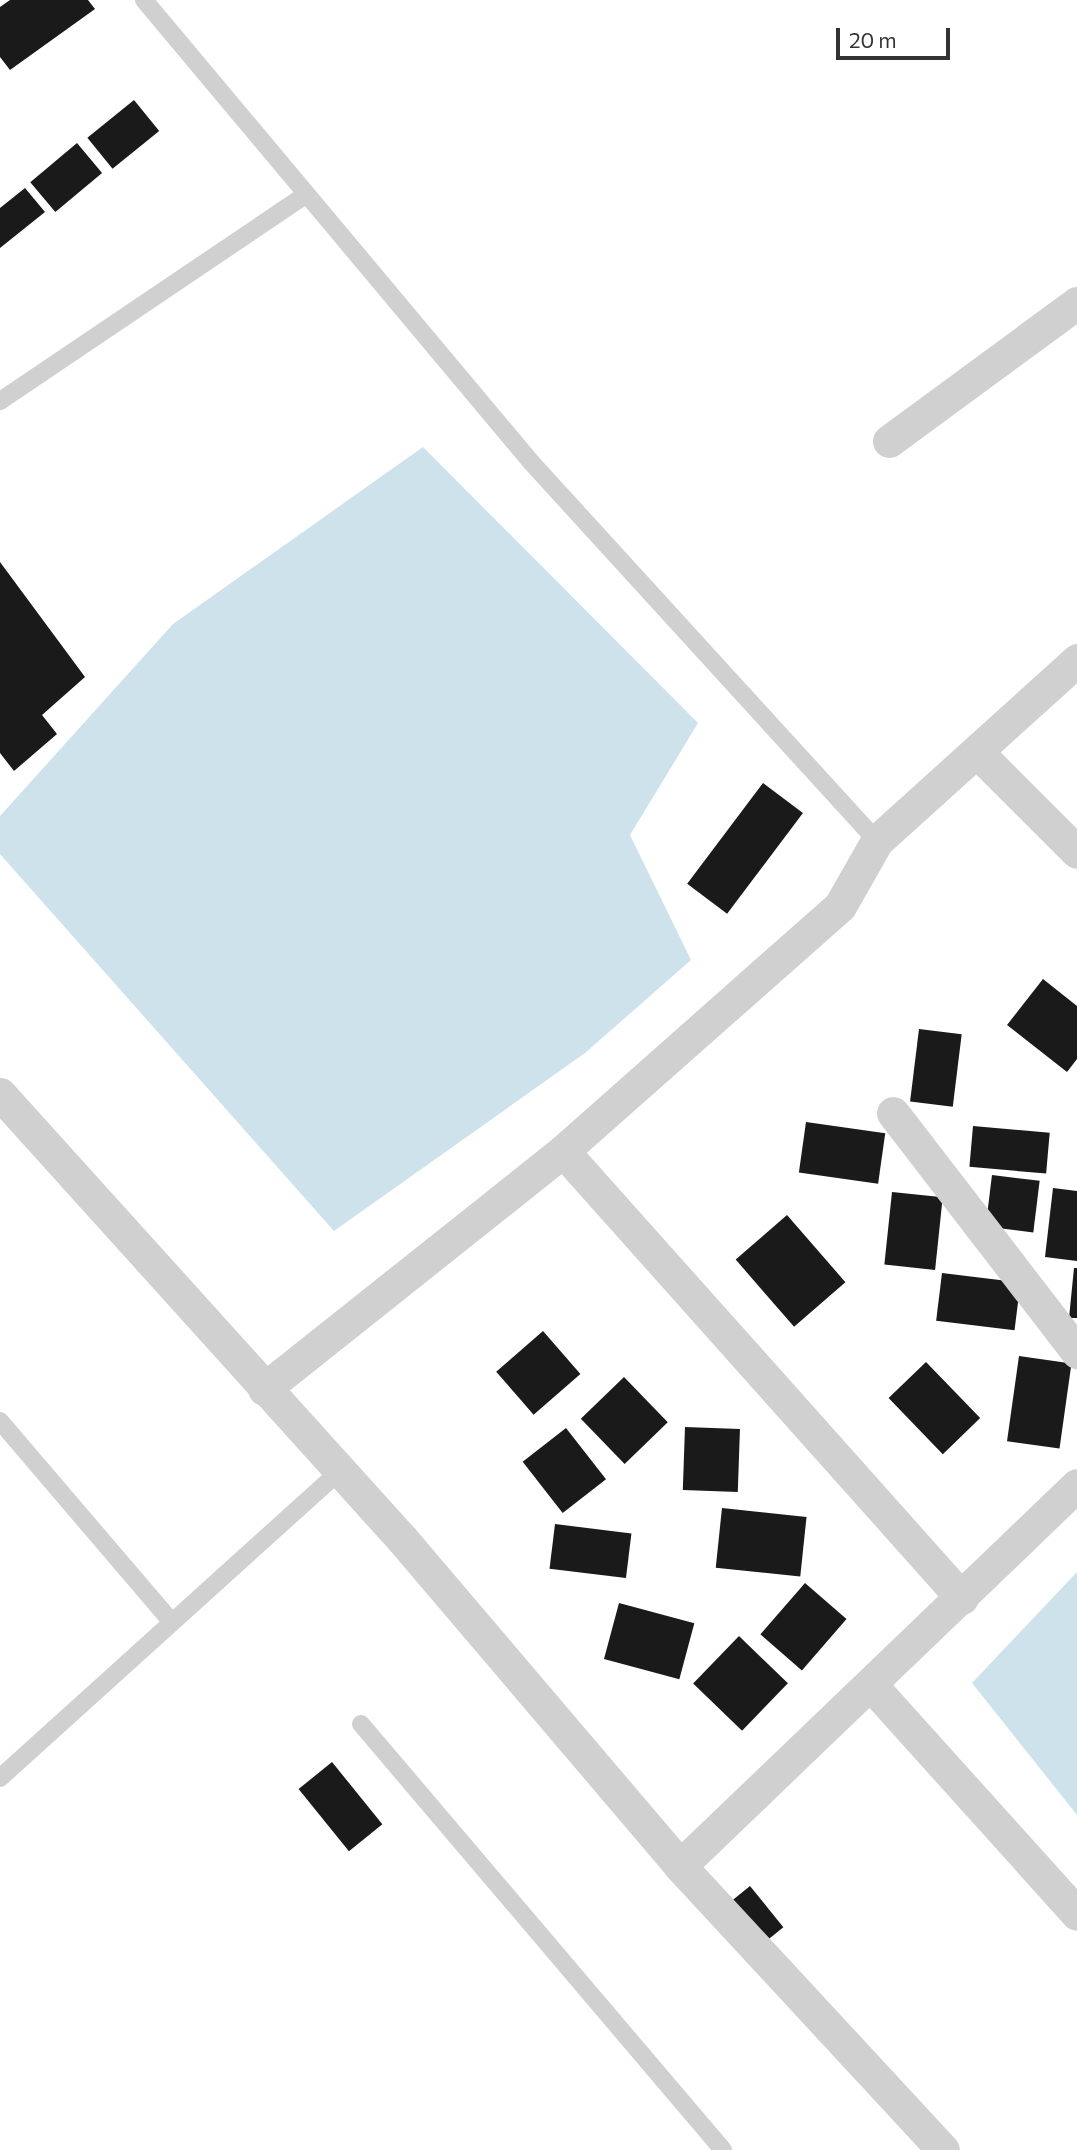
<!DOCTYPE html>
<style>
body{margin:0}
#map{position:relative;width:1077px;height:2150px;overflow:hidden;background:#fff;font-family:Commissioner,sans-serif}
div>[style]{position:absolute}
.water>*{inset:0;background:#cde2eb}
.building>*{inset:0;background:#1a1a1a;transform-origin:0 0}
.lane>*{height:18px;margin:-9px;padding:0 9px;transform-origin:9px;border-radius:9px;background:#d0d0d0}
.street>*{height:33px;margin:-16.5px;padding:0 16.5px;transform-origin:16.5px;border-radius:16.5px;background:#d0d0d0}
span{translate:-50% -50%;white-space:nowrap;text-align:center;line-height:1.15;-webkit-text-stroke:7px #fff;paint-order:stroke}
.scale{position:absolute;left:836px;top:28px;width:114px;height:32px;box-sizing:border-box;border:4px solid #333;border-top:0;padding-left:9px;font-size:21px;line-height:24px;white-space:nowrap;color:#333;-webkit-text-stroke:5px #fff;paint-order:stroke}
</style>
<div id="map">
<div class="water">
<i style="clip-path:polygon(423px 447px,698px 723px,630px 835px,691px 960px,585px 1053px,334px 1231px,0 854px,0 816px,173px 624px)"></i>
<i style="clip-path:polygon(1077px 1572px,1077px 1815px,972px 1683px)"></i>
</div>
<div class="building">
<i style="clip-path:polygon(10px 0,88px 0,95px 9px,10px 70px,0 57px,0 7px)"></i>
<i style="left:134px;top:100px;width:40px;height:60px;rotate:51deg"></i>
<i style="left:77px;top:143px;width:39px;height:61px;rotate:50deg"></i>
<i style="clip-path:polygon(25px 188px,45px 212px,0 248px,0 208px)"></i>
<i style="clip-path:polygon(0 562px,85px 677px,42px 715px,57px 734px,14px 771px,0 753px)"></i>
<i style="left:763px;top:783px;width:50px;height:126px;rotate:37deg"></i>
<i style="clip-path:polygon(1043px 979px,1077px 1006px,1077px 1059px,1067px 1072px,1007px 1025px)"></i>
<i style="left:919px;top:1029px;width:43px;height:73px;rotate:7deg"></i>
<i style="left:806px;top:1122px;width:80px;height:51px;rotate:8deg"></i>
<i style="left:973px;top:1126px;width:77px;height:41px;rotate:5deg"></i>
<i style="left:992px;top:1175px;width:48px;height:52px;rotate:7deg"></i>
<i style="clip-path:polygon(1053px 1188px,1077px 1191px,1077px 1261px,1045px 1257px)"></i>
<i style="left:892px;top:1192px;width:51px;height:73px;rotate:6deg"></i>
<i style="left:787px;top:1215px;width:89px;height:68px;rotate:49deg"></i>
<i style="clip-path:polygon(1074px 1268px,1077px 1268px,1077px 1318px,1069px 1318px)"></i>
<i style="left:942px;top:1273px;width:79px;height:48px;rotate:7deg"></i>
<i style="left:543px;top:1331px;width:57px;height:62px;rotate:49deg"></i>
<i style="left:1019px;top:1356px;width:53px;height:86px;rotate:8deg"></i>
<i style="left:926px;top:1362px;width:78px;height:52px;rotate:46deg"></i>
<i style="left:624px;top:1377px;width:63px;height:60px;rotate:46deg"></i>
<i style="left:685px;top:1427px;width:55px;height:63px;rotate:2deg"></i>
<i style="left:566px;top:1428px;width:65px;height:55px;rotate:52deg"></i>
<i style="left:722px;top:1508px;width:85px;height:60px;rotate:6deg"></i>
<i style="left:555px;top:1524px;width:77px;height:45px;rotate:7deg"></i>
<i style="left:805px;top:1583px;width:55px;height:68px;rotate:41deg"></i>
<i style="left:619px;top:1603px;width:78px;height:58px;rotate:15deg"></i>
<i style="left:739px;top:1636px;width:68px;height:66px;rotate:44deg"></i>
<i style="left:332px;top:1762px;width:80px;height:43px;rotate:51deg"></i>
<i style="left:750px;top:1886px;width:53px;height:29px;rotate:51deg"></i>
</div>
<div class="lane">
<i style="left:144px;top:0;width:603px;rotate:50.05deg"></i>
<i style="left:531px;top:462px;width:513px;rotate:47.61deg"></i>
<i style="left:0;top:401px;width:367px;rotate:-34deg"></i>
<i style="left:0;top:1421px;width:260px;rotate:49.5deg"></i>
<i style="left:361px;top:1724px;width:559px;rotate:49.64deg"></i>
<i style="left:0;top:1778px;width:457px;rotate:-42.1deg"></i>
</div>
<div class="street">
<i style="left:889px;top:441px;width:233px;rotate:-36.3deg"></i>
<i style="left:977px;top:752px;width:141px;rotate:45deg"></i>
<i style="left:0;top:1094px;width:600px;rotate:47.91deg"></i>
<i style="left:402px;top:1539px;width:429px;rotate:49.6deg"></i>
<i style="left:680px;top:1866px;width:387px;rotate:47.2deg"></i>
<i style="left:893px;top:1113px;width:302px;rotate:52.4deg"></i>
<i style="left:563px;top:1151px;width:599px;rotate:48.25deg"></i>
<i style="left:264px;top:1389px;width:382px;rotate:-38.5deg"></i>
<i style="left:563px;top:1151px;width:370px;rotate:-41.5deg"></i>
<i style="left:840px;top:906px;width:75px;rotate:-60.4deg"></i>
<i style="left:877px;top:841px;width:270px;rotate:-42.1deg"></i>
<i style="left:871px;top:1685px;width:308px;rotate:48deg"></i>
<i style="left:680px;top:1866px;width:550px;rotate:-43.82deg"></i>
</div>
<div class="scale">20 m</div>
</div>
